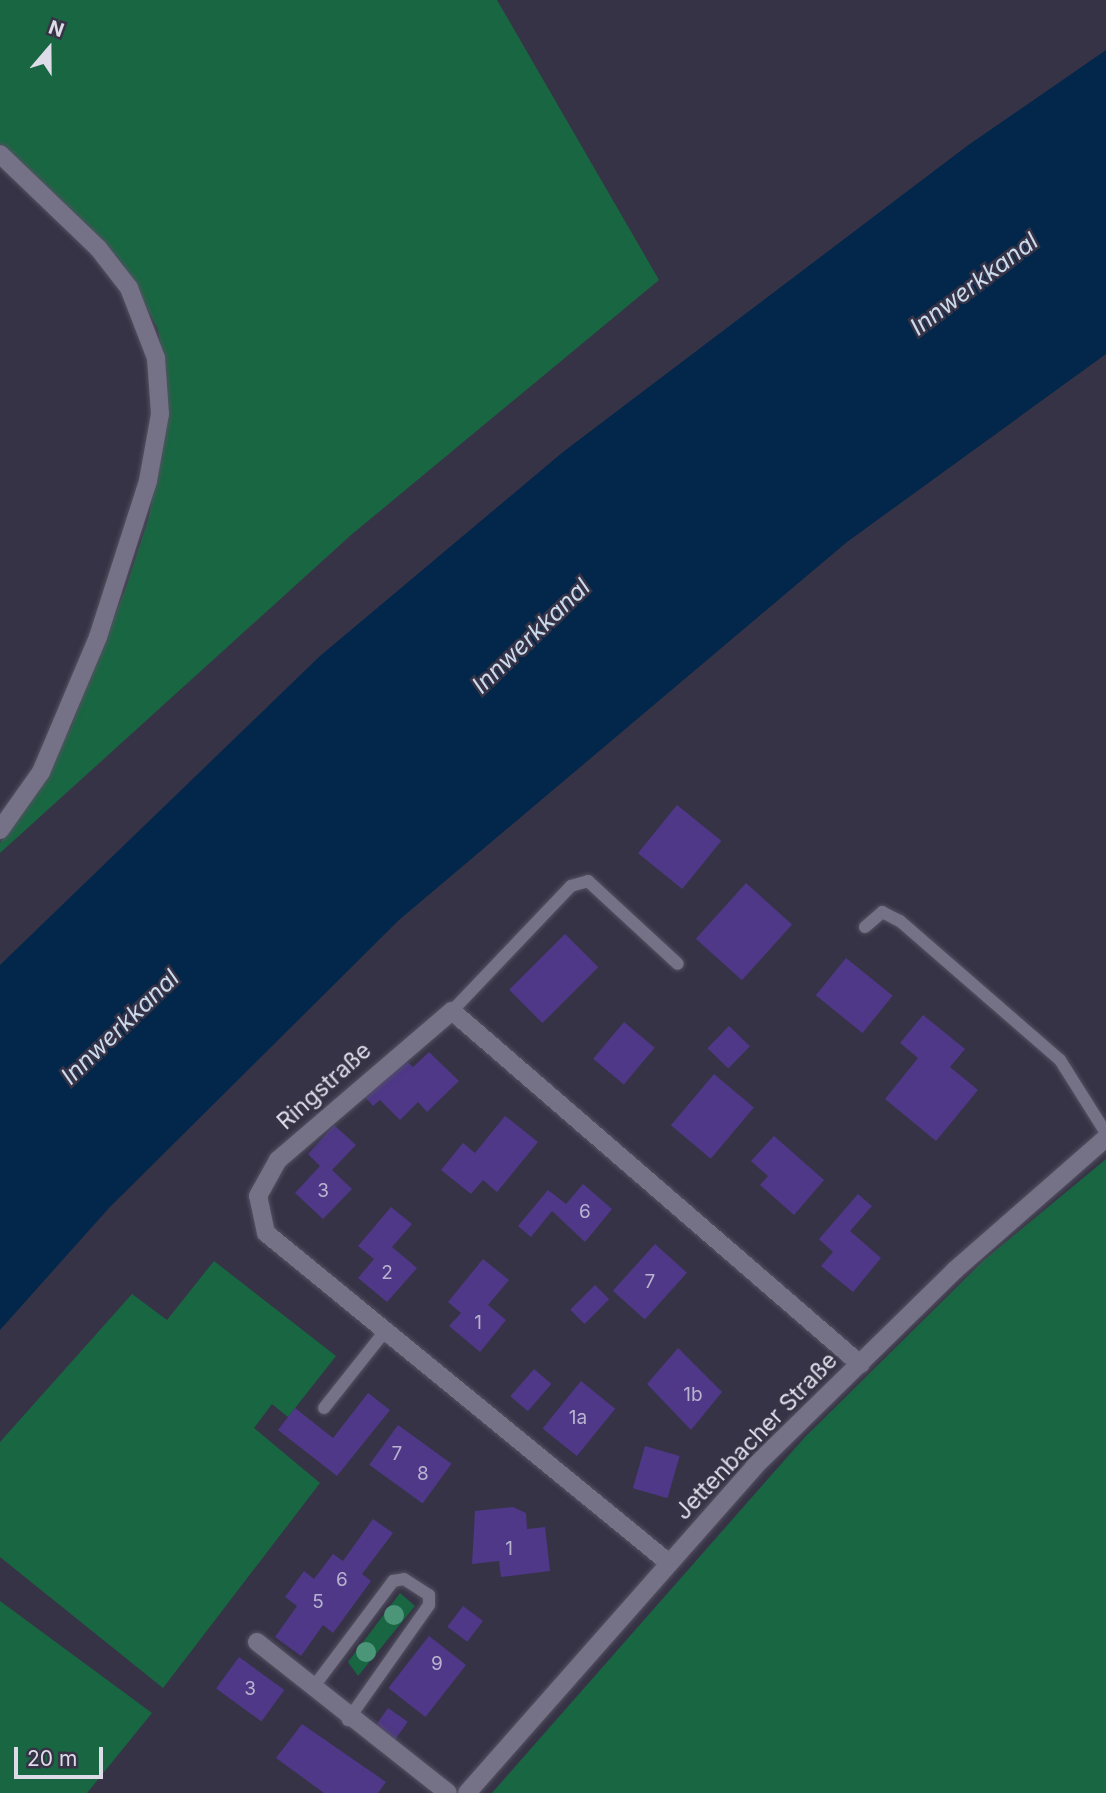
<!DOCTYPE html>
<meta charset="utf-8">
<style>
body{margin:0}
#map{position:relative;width:1106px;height:1793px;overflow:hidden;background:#373346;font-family:Inter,sans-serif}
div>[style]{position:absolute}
.green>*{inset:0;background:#196642}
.water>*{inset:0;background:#02274a}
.building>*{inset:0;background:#4e3887;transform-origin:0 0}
.roads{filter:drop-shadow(0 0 2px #535161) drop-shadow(0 0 2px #535161)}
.service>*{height:12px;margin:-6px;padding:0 6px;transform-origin:6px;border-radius:6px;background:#757187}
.minor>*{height:18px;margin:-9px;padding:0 9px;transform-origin:9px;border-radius:9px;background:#757187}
.tertiary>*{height:18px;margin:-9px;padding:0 9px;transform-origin:9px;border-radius:9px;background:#757187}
.trees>*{width:20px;height:20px;margin:-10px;border-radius:50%;background:#4b9578}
span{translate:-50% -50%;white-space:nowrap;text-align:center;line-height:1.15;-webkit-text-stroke:5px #373346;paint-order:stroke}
.number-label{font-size:19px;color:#b9b3d0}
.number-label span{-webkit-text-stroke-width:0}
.street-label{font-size:23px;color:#dddce8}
.water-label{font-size:24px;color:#cbdbee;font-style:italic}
.north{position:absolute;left:14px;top:14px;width:70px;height:70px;-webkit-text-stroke:5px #373346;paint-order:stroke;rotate:20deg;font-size:19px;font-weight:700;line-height:28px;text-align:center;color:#dddce8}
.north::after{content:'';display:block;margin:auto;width:24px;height:32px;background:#dddce8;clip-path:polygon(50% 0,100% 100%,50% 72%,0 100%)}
.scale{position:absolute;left:14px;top:1747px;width:89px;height:32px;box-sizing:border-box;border:4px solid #dddce8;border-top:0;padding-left:9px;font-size:21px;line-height:24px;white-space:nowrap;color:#dddce8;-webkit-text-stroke:5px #373346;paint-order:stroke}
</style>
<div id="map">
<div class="green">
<i style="clip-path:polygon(0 0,497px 0,659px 280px,351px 535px,0 853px,0 843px,70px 729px,126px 587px,148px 520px,169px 415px,158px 329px,122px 263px,0 144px)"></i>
<i style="clip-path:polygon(1106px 1159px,1106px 1793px,492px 1793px,804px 1438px,984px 1260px)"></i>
<i style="clip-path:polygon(214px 1261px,336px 1356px,288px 1417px,272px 1404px,254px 1428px,320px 1483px,163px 1688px,0 1557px,0 1442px,132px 1294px,167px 1320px)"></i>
<i style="clip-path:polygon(400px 1593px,415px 1606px,358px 1676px,348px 1662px)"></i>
<i style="clip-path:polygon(0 1601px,152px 1713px,87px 1793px,0 1793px)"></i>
</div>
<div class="water">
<i style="clip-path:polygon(1106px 50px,1106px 354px,847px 542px,399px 920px,109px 1208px,0 1330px,0 965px,320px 656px,563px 452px,967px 146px)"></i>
</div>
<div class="building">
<i style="left:677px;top:805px;width:57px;height:62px;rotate:39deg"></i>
<i style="left:746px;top:883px;width:62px;height:75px;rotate:42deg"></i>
<i style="left:565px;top:934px;width:47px;height:79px;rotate:45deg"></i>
<i style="left:846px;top:958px;width:60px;height:48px;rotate:39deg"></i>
<i style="clip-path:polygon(923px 1015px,965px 1049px,950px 1067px,978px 1090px,936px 1141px,885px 1099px,918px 1058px,900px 1043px)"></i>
<i style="left:624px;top:1022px;width:40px;height:48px;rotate:40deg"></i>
<i style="left:729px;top:1026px;width:29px;height:31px;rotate:44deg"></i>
<i style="clip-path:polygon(429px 1052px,459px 1081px,427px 1112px,418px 1102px,400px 1120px,380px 1100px,373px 1106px,363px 1095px,402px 1057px,413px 1067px)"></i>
<i style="left:714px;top:1074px;width:52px;height:67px;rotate:40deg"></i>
<i style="clip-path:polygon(505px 1116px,538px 1142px,497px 1192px,483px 1180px,471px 1194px,441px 1170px,463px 1143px,475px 1153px)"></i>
<i style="clip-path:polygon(334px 1125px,356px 1145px,332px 1170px,352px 1189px,323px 1219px,295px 1193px,320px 1166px,308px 1154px)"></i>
<i style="clip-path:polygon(774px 1136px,824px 1180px,794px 1215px,760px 1185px,768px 1176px,751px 1161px)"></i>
<i style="clip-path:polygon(583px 1184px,612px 1209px,585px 1242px,552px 1211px,531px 1237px,518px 1226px,548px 1190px,566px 1204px)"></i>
<i style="clip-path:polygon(858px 1194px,872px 1206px,850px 1231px,881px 1258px,853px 1292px,821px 1266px,833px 1252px,819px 1239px)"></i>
<i style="clip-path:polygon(391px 1207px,412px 1224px,392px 1247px,417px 1268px,387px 1302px,358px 1278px,374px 1259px,358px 1246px)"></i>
<i style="left:655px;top:1244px;width:43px;height:63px;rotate:42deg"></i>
<i style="clip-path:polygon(483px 1259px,509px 1280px,488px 1305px,506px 1320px,480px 1352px,449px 1326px,461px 1313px,448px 1302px)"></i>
<i style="left:595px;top:1285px;width:20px;height:35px;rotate:45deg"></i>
<i style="clip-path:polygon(678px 1348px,722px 1392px,691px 1430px,647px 1384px)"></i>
<i style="left:534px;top:1369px;width:23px;height:36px;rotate:41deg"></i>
<i style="left:581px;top:1381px;width:44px;height:61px;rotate:39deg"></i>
<i style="clip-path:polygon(368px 1393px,390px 1410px,337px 1476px,278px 1430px,295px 1408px,333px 1438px)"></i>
<i style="left:398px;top:1425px;width:66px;height:49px;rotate:36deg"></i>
<i style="left:645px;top:1446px;width:36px;height:44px;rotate:16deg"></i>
<i style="clip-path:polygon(513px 1507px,526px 1513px,527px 1529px,545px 1527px,550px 1571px,501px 1577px,499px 1561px,472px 1564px,475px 1511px)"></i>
<i style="clip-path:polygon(373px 1519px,393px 1533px,362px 1574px,371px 1581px,333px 1633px,323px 1625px,301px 1656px,275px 1637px,297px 1606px,285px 1597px,304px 1571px,314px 1579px,333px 1554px,343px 1561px)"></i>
<i style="left:463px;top:1606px;width:25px;height:26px;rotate:37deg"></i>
<i style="left:429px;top:1636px;width:47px;height:66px;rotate:38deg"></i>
<i style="left:239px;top:1657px;width:56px;height:39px;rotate:36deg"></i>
<i style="left:388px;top:1708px;width:24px;height:24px;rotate:35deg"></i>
<i style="clip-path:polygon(302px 1724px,386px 1782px,378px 1793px,324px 1793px,276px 1758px)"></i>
</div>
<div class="roads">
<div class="service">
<i style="left:865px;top:927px;width:23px;rotate:-41deg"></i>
<i style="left:882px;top:912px;width:20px;rotate:27deg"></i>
<i style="left:900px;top:921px;width:212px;rotate:41deg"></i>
<i style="left:1060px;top:1060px;width:86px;rotate:57.8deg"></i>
<i style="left:452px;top:1011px;width:173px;rotate:-46.4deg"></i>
<i style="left:571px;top:886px;width:18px;rotate:-16deg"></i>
<i style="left:588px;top:881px;width:122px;rotate:42.7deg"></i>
<i style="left:324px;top:1408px;width:98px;rotate:-51.6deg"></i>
<i style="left:315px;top:1685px;width:130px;rotate:-53.1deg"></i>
<i style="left:393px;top:1581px;width:11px;rotate:-10deg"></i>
<i style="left:404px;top:1579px;width:30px;rotate:33deg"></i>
<i style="left:429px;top:1595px;width:10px;rotate:90deg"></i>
<i style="left:429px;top:1605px;width:141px;rotate:125.2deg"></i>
</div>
<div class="minor">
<i style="left:0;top:154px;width:136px;rotate:43.8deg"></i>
<i style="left:98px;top:248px;width:51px;rotate:52.2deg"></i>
<i style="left:129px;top:288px;width:75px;rotate:68.9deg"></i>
<i style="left:156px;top:358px;width:56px;rotate:85.9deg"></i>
<i style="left:160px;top:414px;width:68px;rotate:100.2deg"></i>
<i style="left:148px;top:481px;width:164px;rotate:107.8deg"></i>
<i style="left:98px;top:637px;width:147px;rotate:112.9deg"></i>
<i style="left:41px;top:772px;width:71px;rotate:125.3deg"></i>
<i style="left:669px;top:1563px;width:521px;rotate:-140.69deg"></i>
<i style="left:266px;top:1233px;width:38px;rotate:-102deg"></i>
<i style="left:258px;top:1196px;width:41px;rotate:-60.9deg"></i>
<i style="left:278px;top:1160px;width:229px;rotate:-40.6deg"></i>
<i style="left:452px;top:1011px;width:540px;rotate:40.87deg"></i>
<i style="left:257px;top:1642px;width:243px;rotate:38.3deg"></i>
</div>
<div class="tertiary">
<i style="left:467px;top:1793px;width:434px;rotate:-48.6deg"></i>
<i style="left:754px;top:1467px;width:281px;rotate:-44.4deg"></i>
<i style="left:955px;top:1270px;width:201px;rotate:-41.2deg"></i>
</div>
</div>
<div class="trees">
<i style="left:394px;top:1615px"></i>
<i style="left:366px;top:1652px"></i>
</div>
<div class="number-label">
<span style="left:323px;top:1191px">3</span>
<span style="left:585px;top:1212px">6</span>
<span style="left:387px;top:1273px">2</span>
<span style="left:650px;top:1282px">7</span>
<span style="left:478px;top:1323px">1</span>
<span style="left:693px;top:1395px">1b</span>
<span style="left:578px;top:1418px">1a</span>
<span style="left:397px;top:1454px">7</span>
<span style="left:423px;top:1474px">8</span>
<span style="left:509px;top:1549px">1</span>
<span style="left:342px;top:1580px">6</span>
<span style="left:318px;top:1602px">5</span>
<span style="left:437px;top:1664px">9</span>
<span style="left:250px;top:1689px">3</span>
</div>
<div class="street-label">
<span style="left:324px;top:1086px;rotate:-42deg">Ringstraße</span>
<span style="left:756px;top:1436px;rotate:-46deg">Jettenbacher Straße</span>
</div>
<div class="water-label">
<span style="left:974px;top:284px;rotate:-37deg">Innwerkkanal</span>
<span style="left:531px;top:636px;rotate:-44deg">Innwerkkanal</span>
<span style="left:120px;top:1027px;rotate:-44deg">Innwerkkanal</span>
</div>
<div class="north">N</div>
<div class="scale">20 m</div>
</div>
